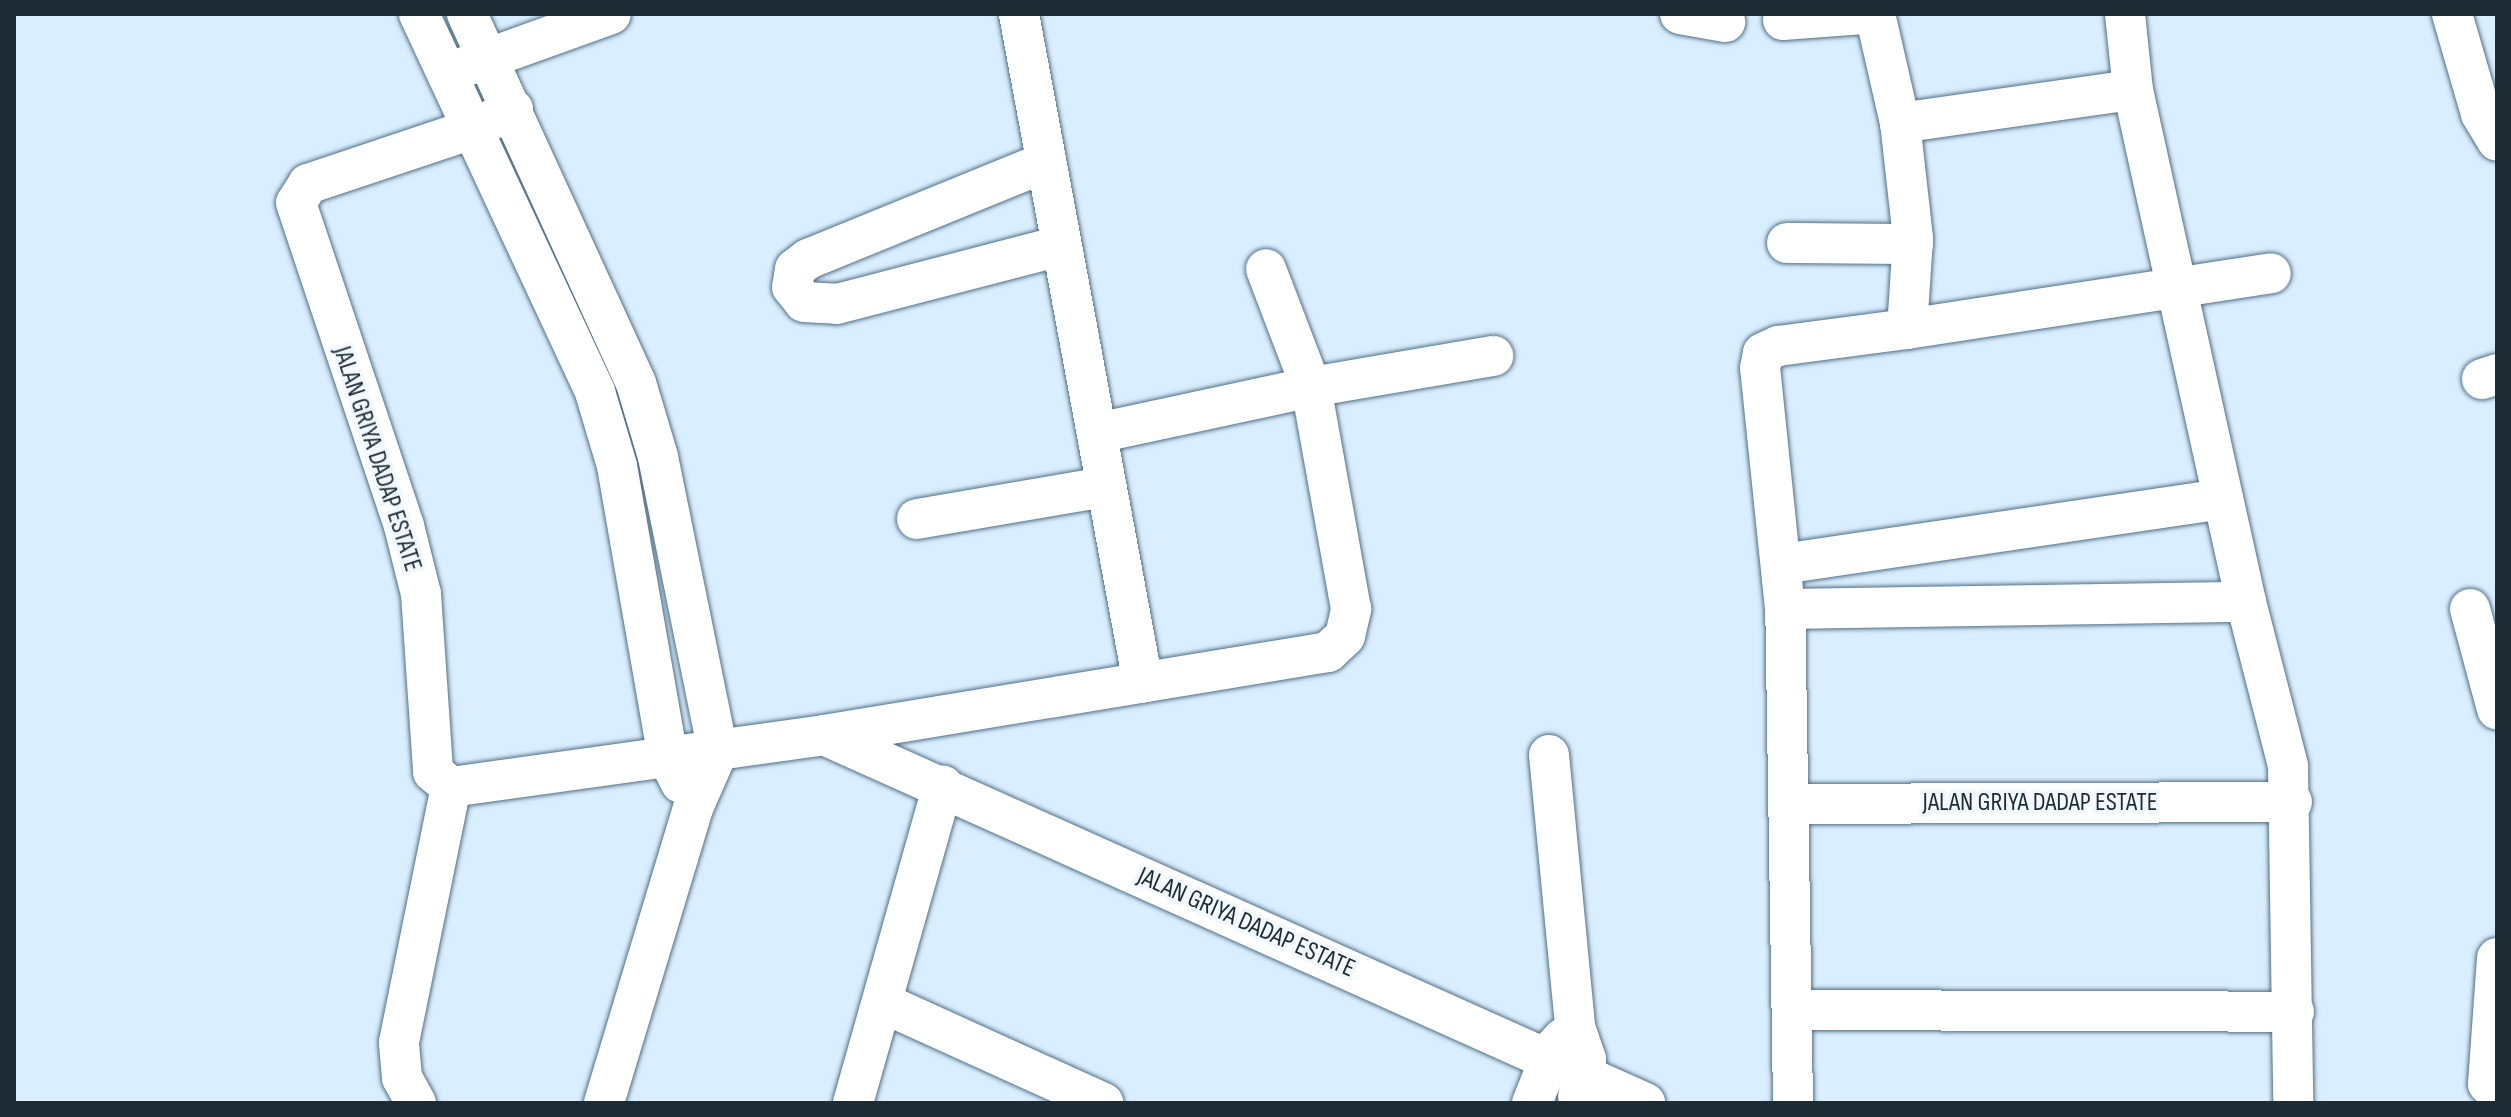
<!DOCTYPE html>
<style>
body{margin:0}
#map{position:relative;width:2511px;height:1117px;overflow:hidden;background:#d9eefe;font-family:"Sofia Sans Condensed",sans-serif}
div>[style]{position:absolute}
.roads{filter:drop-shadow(0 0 2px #506f86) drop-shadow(0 0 2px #506f86)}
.minor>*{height:40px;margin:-20px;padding:0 20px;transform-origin:20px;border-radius:20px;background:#fff}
span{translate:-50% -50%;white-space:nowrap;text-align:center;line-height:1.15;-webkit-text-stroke:8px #f2f9fe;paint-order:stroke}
.street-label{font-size:26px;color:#1d2b35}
.frame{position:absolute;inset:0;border:16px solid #1d2b35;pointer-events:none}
</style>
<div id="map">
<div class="roads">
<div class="minor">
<i style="left:419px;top:14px;width:417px;rotate:65deg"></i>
<i style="left:595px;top:392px;width:77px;rotate:73.4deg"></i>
<i style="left:617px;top:466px;width:296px;rotate:80.1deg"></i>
<i style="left:668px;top:758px;width:28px;rotate:63deg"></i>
<i style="left:467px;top:14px;width:406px;rotate:65.4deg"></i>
<i style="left:636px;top:383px;width:77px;rotate:73.4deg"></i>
<i style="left:658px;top:457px;width:300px;rotate:78.5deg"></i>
<i style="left:718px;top:751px;width:62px;rotate:113.7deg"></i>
<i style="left:693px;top:808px;width:308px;rotate:106.8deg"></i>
<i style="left:1019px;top:14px;width:680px;rotate:79.5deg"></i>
<i style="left:1680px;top:14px;width:46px;rotate:10.1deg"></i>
<i style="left:2125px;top:14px;width:76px;rotate:84deg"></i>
<i style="left:2133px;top:90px;width:524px;rotate:77.55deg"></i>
<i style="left:2246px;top:602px;width:169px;rotate:75.6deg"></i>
<i style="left:2288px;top:766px;width:337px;rotate:89.1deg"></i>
<i style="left:2452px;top:14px;width:104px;rotate:73.8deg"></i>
<i style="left:2481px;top:114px;width:31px;rotate:59deg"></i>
<i style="left:1783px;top:20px;width:81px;rotate:-4.2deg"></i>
<i style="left:464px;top:67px;width:156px;rotate:-19.8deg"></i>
<i style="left:513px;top:109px;width:42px;rotate:153.4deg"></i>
<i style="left:475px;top:128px;width:176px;rotate:161.5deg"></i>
<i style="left:308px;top:184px;width:22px;rotate:122deg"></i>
<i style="left:296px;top:203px;width:341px;rotate:71.5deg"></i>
<i style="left:404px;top:526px;width:70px;rotate:76deg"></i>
<i style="left:421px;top:594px;width:178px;rotate:86.1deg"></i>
<i style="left:433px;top:772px;width:23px;rotate:40deg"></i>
<i style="left:451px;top:787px;width:377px;rotate:-7.9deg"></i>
<i style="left:824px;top:735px;width:511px;rotate:-9.35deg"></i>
<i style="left:1328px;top:652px;width:23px;rotate:-43deg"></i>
<i style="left:1345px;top:636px;width:28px;rotate:-77deg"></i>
<i style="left:1351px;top:609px;width:226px;rotate:-100.2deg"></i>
<i style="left:1311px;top:387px;width:126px;rotate:-110.9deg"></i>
<i style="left:1900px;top:123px;width:235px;rotate:-8.1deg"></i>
<i style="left:1046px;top:162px;width:257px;rotate:157.8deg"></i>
<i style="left:808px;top:259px;width:16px;rotate:142deg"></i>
<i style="left:795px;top:269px;width:18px;rotate:99deg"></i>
<i style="left:792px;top:287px;width:19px;rotate:51deg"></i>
<i style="left:804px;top:302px;width:33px;rotate:3deg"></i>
<i style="left:837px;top:304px;width:230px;rotate:-14.6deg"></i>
<i style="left:1787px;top:243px;width:126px;rotate:0.5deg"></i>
<i style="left:1907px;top:329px;width:368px;rotate:-8.7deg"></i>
<i style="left:2482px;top:379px;width:16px;rotate:-18deg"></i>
<i style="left:1097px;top:433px;width:219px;rotate:-12.1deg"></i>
<i style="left:1311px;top:387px;width:185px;rotate:-9.7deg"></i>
<i style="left:917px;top:519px;width:191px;rotate:-9.7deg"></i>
<i style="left:1782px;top:564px;width:446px;rotate:-8.4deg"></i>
<i style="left:1785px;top:609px;width:461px;rotate:-0.9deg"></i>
<i style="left:2470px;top:609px;width:104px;rotate:74.9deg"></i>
<i style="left:824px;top:735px;width:900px;rotate:24.14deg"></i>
<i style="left:1549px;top:755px;width:273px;rotate:84.5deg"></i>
<i style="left:1575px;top:1027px;width:34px;rotate:71deg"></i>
<i style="left:1586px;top:1059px;width:38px;rotate:102deg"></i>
<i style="left:1788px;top:804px;width:504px;rotate:-0.23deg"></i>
<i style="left:2497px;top:958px;width:126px;rotate:94.1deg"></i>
<i style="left:2488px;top:1084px;width:12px;rotate:42deg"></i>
<i style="left:883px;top:1003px;width:242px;rotate:24.4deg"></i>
<i style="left:1795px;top:1010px;width:499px;rotate:0.2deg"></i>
<i style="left:416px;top:1103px;width:29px;rotate:-119deg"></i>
<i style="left:402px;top:1078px;width:36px;rotate:-95deg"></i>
<i style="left:399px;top:1042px;width:260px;rotate:-78.5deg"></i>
<i style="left:853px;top:1103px;width:330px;rotate:-74.2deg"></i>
<i style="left:1532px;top:1103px;width:59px;rotate:-68.2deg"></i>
<i style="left:1554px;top:1048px;width:13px;rotate:-48deg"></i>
<i style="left:1793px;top:1103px;width:494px;rotate:-90.9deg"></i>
<i style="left:1785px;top:609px;width:242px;rotate:-95.9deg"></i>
<i style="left:1760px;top:368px;width:15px;rotate:-79deg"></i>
<i style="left:1763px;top:353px;width:17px;rotate:-25deg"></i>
<i style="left:1778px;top:346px;width:130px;rotate:-7.5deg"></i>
<i style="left:1907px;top:329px;width:91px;rotate:-86.2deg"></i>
<i style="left:1913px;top:238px;width:116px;rotate:-96.4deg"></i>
<i style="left:1900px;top:123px;width:112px;rotate:-102.9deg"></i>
</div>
</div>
<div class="street-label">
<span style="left:377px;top:459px;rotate:72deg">JALAN GRIYA DADAP ESTATE</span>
<span style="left:2040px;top:803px">JALAN GRIYA DADAP ESTATE</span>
<span style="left:1246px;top:923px;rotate:24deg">JALAN GRIYA DADAP ESTATE</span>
</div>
<div class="frame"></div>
</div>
